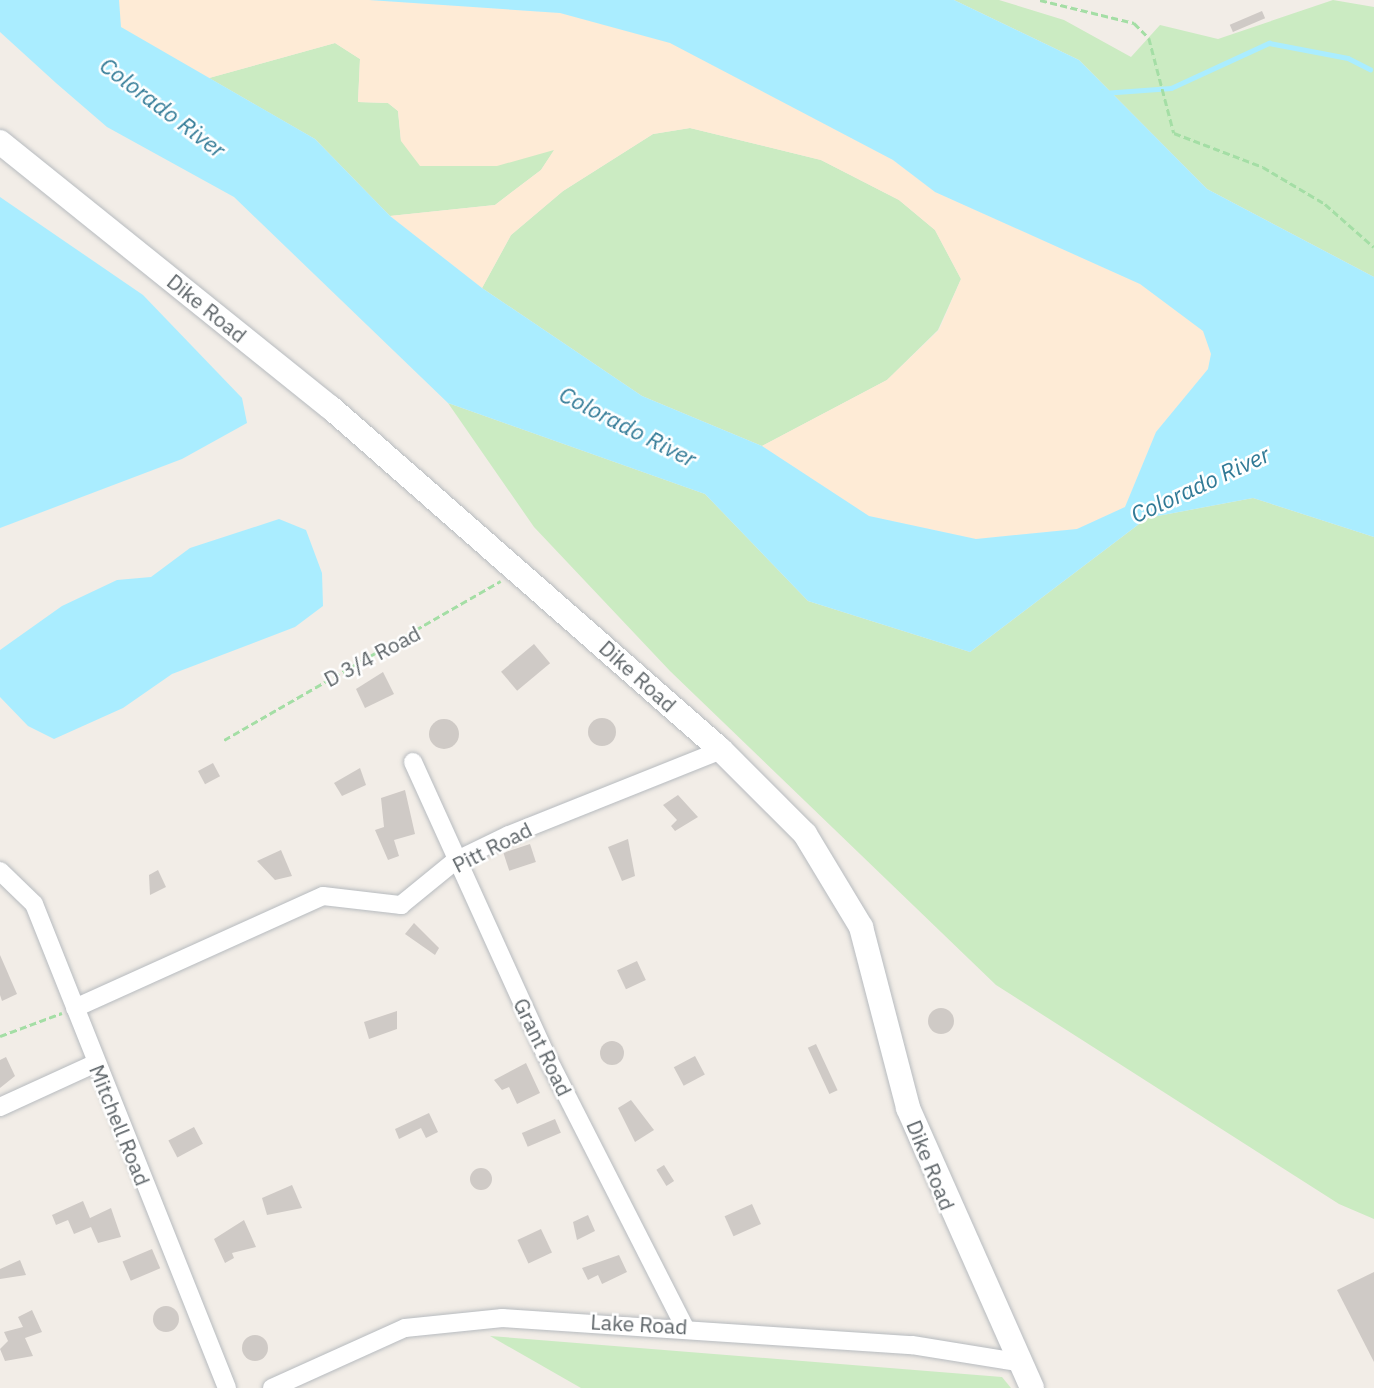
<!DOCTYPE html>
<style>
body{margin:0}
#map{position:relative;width:1374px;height:1388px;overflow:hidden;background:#f2ede7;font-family:"IBM Plex Sans",sans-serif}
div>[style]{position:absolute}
.green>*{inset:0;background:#cbebc2}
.sand>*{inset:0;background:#feebd6}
.water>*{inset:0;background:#aaedff}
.stream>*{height:4.5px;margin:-2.25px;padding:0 2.25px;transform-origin:2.25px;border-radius:2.25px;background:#aaedff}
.building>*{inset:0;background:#cfcac6;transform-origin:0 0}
.round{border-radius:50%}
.path>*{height:2.5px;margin-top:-1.25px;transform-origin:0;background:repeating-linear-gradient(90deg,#a4dea5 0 7px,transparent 0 10.5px)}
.roads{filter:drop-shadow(0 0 2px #b7bbbf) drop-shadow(0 0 2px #b7bbbf)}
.street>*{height:18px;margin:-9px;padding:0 9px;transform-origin:9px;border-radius:9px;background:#fff}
.secondary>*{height:24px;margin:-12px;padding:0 12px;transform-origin:12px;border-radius:12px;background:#fff}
span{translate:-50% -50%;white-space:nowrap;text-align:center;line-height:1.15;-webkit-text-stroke:5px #fff;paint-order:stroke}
.street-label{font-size:21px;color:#5e6569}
.water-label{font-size:23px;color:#317a96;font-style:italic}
</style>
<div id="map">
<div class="green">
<i style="clip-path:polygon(954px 0,999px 0,1064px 20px,1131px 57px,1160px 25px,1218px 39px,1333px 0,1374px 7px,1374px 277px,1207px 189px,1079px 60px)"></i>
<i style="clip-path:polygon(335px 43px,360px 59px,358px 102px,388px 103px,398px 111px,401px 141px,529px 156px,555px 149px,541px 170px,495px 205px,390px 216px,315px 139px,209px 78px)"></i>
<i style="clip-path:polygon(690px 128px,821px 160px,899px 200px,935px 230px,961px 279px,938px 330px,887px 380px,762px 446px,642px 396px,482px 288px,511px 235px,563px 191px,653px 134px)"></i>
<i style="clip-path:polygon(448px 403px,705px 494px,808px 601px,970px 652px,1147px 518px,1253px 498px,1374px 537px,1374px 1219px,1339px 1204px,996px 985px,670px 671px,534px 527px)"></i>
<i style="clip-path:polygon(490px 1336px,1002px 1377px,1011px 1388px,581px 1388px)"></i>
</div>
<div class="sand">
<i style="clip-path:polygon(119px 0,369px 0,560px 13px,670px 42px,893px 160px,935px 192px,1140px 284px,1204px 331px,1211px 354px,1208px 369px,1156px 432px,1125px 507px,1077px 529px,976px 539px,869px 516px,762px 446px,887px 380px,939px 330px,961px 279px,935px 230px,899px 200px,821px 160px,690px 128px,653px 134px,563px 191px,511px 235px,482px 288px,390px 216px,495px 205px,541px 170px,554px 150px,497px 166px,420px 166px,401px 141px,398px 111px,388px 103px,358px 102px,360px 59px,335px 43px,209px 78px,120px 27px)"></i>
</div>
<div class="water">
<i style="clip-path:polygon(0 0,119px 0,121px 27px,315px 139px,390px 216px,482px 288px,642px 396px,762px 446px,869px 516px,976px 539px,1077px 529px,1125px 507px,1156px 432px,1208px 369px,1211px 354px,1203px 331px,1140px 284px,935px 192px,893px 160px,670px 43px,560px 13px,369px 0,954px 0,1079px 60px,1207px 189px,1374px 277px,1374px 537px,1253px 498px,1147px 518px,970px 652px,808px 601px,705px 494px,448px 403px,234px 197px,107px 127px,56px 83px,0 32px)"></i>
<i style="clip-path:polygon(0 197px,143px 295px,242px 398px,247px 423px,182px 459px,0 528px)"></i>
<i style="clip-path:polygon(279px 519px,306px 530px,322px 573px,323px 606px,295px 627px,172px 674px,123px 708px,54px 739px,28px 726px,0 697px,0 650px,62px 606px,117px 580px,151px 577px,190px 548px)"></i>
</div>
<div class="stream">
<i style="left:1103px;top:93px;width:68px;rotate:-4.2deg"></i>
<i style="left:1171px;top:88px;width:108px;rotate:-24.7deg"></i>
<i style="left:1269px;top:43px;width:80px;rotate:10.8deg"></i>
<i style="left:1348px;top:58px;width:25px;rotate:27deg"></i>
</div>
<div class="building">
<i style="left:1262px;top:11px;width:8px;height:35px;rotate:67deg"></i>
<i style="left:534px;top:644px;width:25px;height:43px;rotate:50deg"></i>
<i style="clip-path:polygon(383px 672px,394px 694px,365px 708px,356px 689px)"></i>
<i class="round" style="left:588px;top:718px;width:28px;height:28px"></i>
<i class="round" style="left:429px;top:719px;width:30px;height:30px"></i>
<i style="left:213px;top:763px;width:15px;height:17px;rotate:62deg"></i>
<i style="clip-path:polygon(360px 768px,366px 785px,342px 796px,334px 783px)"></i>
<i style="clip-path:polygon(405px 790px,415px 834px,394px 840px,399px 856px,388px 860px,375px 830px,384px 827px,381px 798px)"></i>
<i style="clip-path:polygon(678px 795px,698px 817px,675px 831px,671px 826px,677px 820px,663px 805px)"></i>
<i style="clip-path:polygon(628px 839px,635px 876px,622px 881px,608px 847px)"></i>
<i style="left:530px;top:844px;width:19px;height:28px;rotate:72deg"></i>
<i style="clip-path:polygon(281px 850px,292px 876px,275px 880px,257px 861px)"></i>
<i style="clip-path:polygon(158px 870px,166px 887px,150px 895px,149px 875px)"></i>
<i style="clip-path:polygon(414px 923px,439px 948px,435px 955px,405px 934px)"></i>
<i style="clip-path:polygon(0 955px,17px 994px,2px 1001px,0 995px)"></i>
<i style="left:637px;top:961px;width:21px;height:22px;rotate:65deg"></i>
<i class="round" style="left:928px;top:1008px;width:26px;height:26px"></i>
<i style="clip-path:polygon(397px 1011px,397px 1029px,369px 1039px,364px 1022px)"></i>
<i class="round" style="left:600px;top:1041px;width:24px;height:24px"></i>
<i style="left:816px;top:1044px;width:51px;height:9px;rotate:65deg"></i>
<i style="left:695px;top:1056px;width:21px;height:24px;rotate:62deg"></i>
<i style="clip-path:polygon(6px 1057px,15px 1076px,0 1088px,0 1060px)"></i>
<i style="clip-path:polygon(526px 1063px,540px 1093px,517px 1104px,509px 1087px,502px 1090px,494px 1080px)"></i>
<i style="clip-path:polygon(631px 1100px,654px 1130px,635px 1142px,618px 1108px)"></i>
<i style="clip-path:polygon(429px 1113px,438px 1132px,426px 1138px,421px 1128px,399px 1139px,395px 1129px)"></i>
<i style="left:555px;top:1119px;width:15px;height:36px;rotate:67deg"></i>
<i style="left:194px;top:1127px;width:19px;height:29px;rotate:62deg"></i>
<i style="left:664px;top:1165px;width:19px;height:9px;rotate:58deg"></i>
<i class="round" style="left:470px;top:1168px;width:22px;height:22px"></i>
<i style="clip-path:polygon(292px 1185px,302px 1208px,267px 1215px,262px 1198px)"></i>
<i style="clip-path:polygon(83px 1201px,90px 1218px,111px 1208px,121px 1237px,98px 1243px,91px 1227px,74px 1234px,68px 1220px,56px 1225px,52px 1215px)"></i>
<i style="left:752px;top:1204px;width:22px;height:30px;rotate:66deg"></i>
<i style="clip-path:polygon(588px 1215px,595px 1231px,577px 1240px,573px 1222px)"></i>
<i style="clip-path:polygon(244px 1220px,256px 1247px,232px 1253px,234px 1258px,225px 1263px,214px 1239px)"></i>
<i style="left:541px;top:1229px;width:26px;height:26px;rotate:65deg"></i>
<i style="left:152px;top:1249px;width:21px;height:32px;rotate:67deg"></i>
<i style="clip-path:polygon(619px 1255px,627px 1272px,602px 1284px,598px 1275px,588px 1280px,582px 1268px)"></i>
<i style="clip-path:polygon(20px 1260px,26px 1275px,0 1279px,0 1269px)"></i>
<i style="clip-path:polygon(1374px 1272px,1374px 1362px,1337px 1290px)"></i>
<i class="round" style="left:153px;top:1306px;width:26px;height:26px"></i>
<i style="clip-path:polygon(32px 1310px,42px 1332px,25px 1338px,33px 1356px,5px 1361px,0 1349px,8px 1341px,4px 1332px,23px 1327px,18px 1317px)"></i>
<i class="round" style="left:242px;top:1335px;width:26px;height:26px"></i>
</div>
<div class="path">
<i style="left:1040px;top:0;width:97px;rotate:13.7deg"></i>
<i style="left:1134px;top:23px;width:21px;rotate:45deg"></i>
<i style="left:1149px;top:38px;width:98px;rotate:75.3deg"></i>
<i style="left:1174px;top:133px;width:95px;rotate:20.9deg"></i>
<i style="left:1263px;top:167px;width:72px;rotate:30.8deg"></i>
<i style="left:1325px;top:204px;width:65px;rotate:41.3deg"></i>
<i style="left:224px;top:740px;width:319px;rotate:-29.9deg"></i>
<i style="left:0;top:1036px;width:66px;rotate:-20.4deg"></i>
</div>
<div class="roads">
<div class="street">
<i style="left:413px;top:762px;width:317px;rotate:65.6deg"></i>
<i style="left:544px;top:1051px;width:309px;rotate:63deg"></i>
<i style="left:0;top:871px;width:47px;rotate:44.1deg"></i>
<i style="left:34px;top:904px;width:521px;rotate:68.26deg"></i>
<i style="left:75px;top:1008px;width:272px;rotate:-24.3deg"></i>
<i style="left:323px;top:896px;width:79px;rotate:6.6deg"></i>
<i style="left:401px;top:905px;width:70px;rotate:-39.2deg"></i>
<i style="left:455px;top:861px;width:60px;rotate:-25.7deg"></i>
<i style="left:509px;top:835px;width:228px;rotate:-21.8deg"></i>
<i style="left:0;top:1107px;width:106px;rotate:-24.6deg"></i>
<i style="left:272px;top:1388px;width:146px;rotate:-24.3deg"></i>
<i style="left:405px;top:1328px;width:98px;rotate:-5.9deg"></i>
<i style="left:502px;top:1318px;width:411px;rotate:3.8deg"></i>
<i style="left:912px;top:1345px;width:106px;rotate:9.2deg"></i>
</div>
<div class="secondary">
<i style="left:0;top:142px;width:423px;rotate:38.8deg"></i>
<i style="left:330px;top:407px;width:520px;rotate:41.26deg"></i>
<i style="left:721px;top:750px;width:119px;rotate:45deg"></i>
<i style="left:805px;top:834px;width:109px;rotate:58.9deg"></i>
<i style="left:861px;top:927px;width:187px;rotate:75.4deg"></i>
<i style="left:908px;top:1108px;width:306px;rotate:66.1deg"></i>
</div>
</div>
<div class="street-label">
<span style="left:207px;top:308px;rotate:39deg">Dike Road</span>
<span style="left:372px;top:656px;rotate:-28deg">D 3/4 Road</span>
<span style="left:638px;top:676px;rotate:42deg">Dike Road</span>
<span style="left:492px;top:847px;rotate:-27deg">Pitt Road</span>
<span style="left:543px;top:1047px;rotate:64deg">Grant Road</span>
<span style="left:120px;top:1125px;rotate:68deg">Mitchell Road</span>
<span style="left:931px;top:1165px;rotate:68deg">Dike Road</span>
<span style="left:639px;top:1324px;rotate:3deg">Lake Road</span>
</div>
<div class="water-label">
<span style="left:163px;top:107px;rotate:37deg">Colorado River</span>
<span style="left:628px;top:426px;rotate:27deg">Colorado River</span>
<span style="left:1200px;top:484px;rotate:-25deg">Colorado River</span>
</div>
</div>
